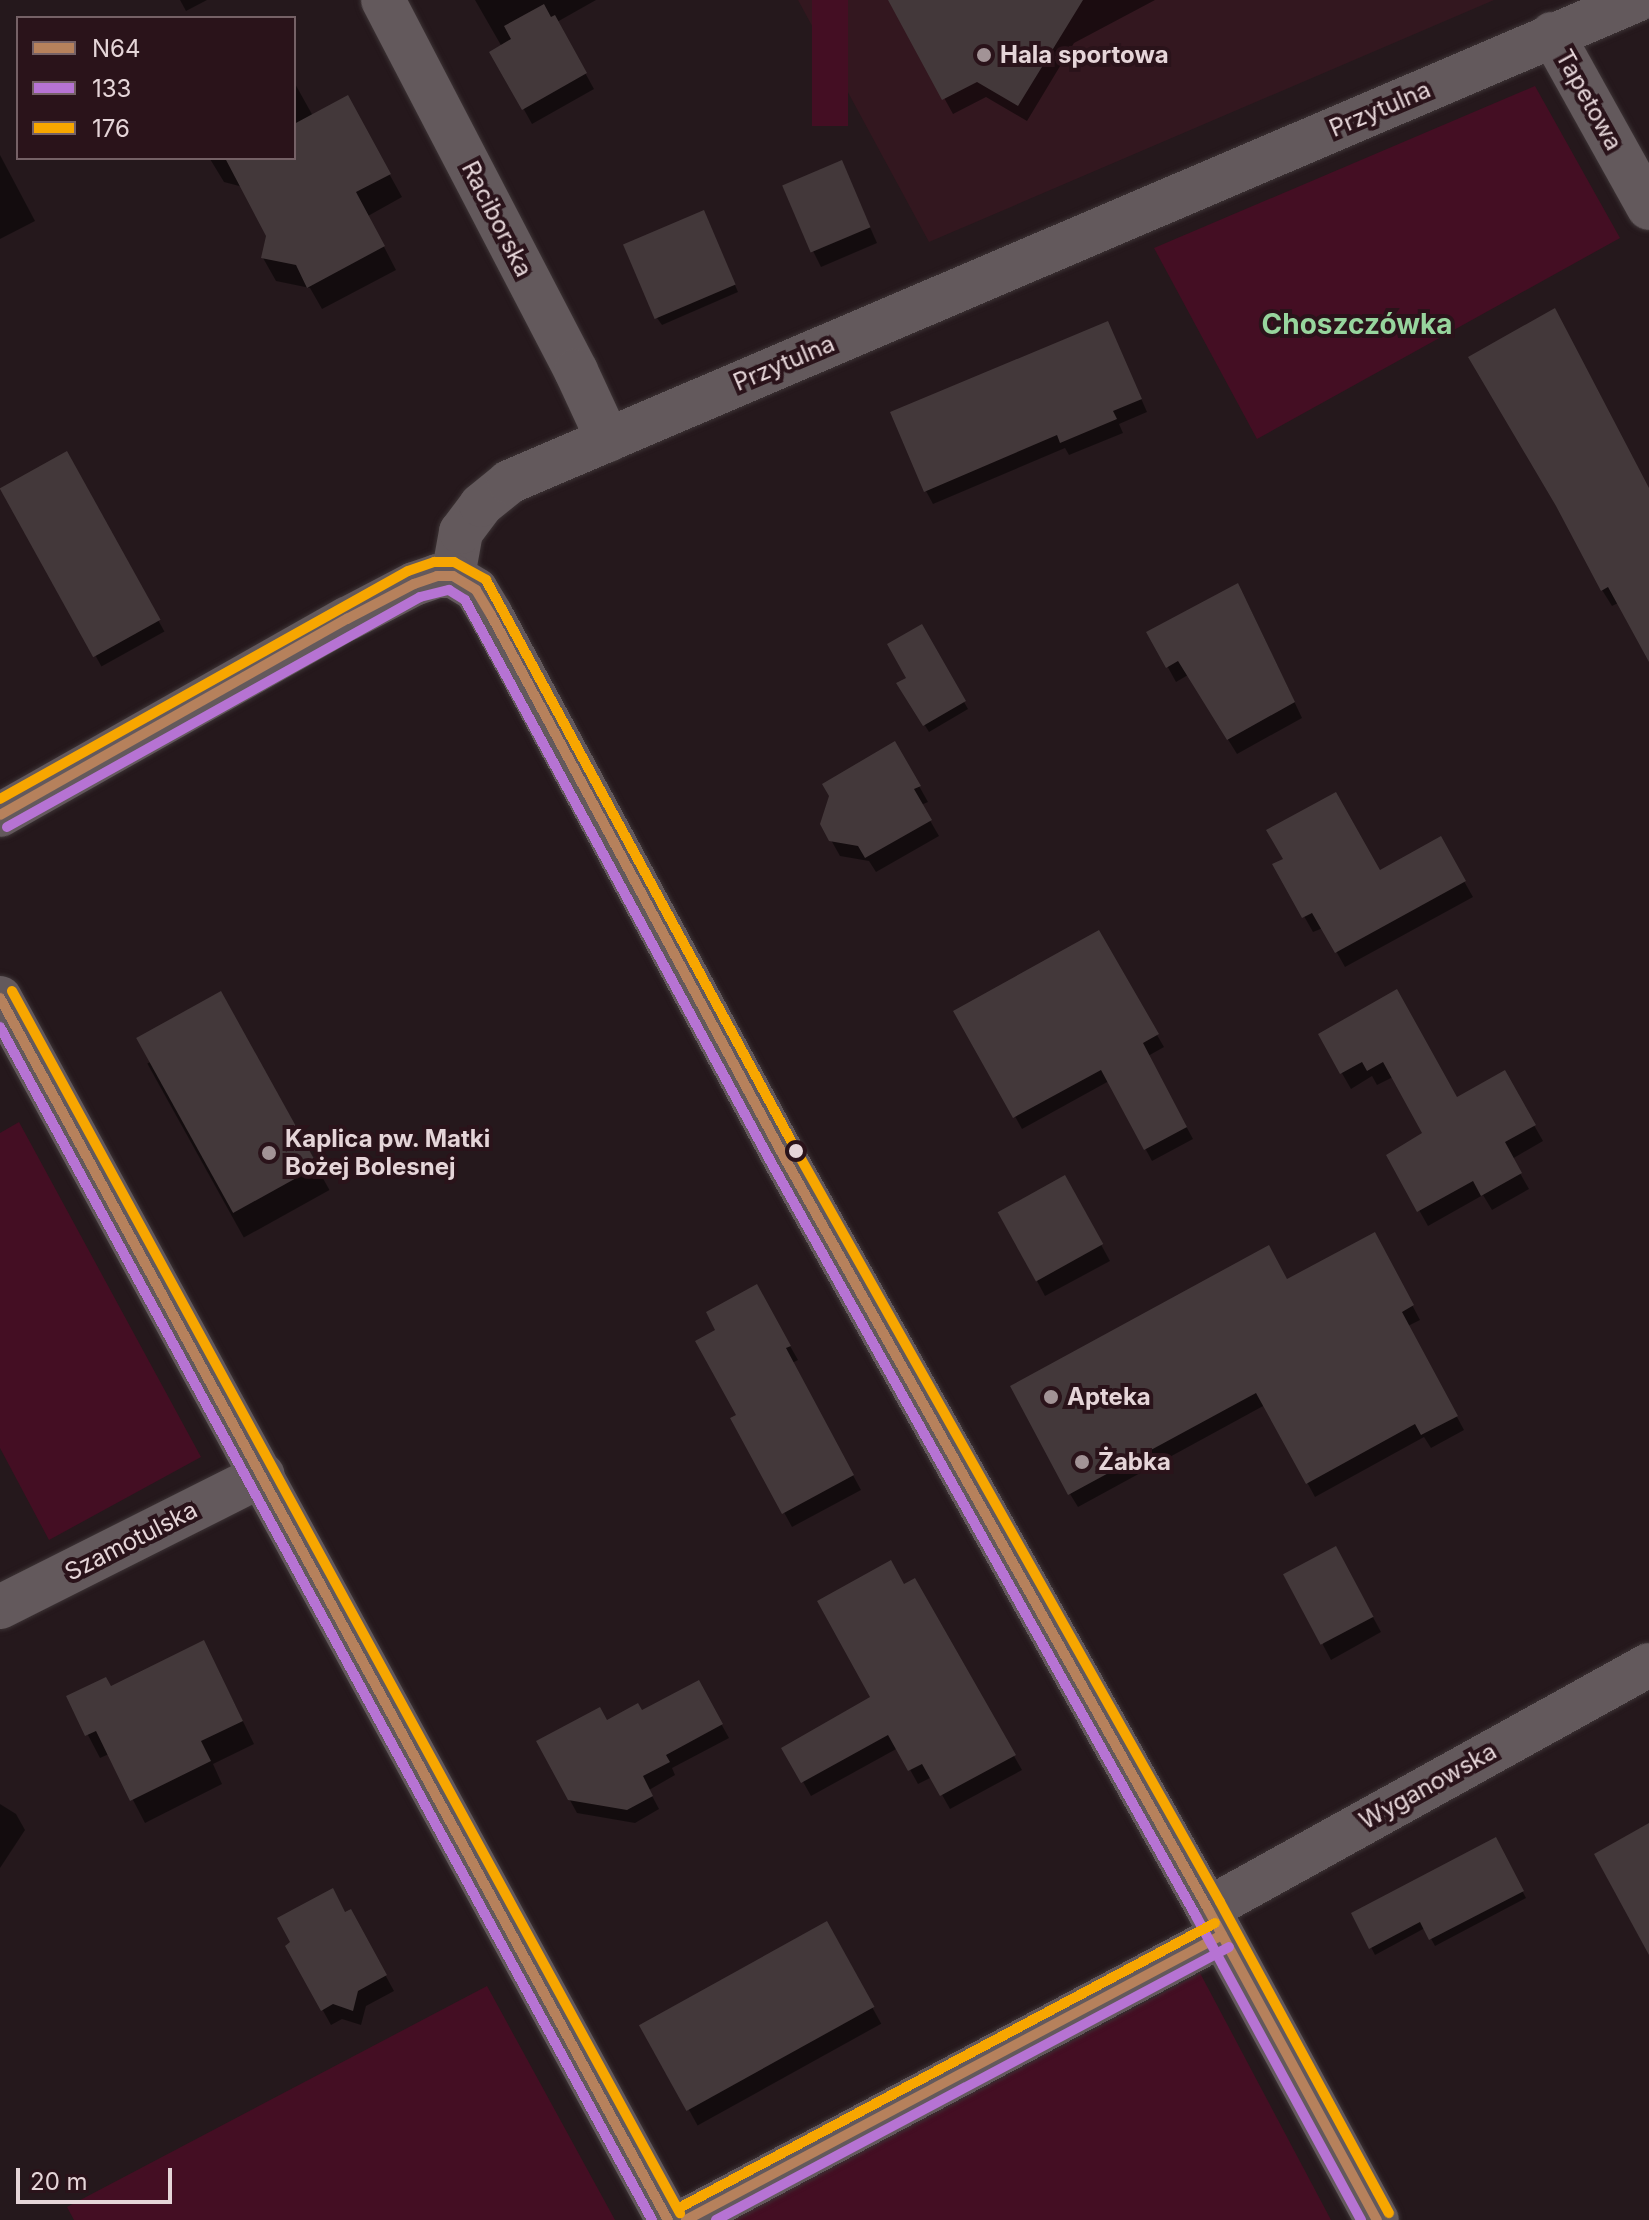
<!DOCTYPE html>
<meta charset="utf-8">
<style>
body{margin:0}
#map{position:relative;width:1649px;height:2220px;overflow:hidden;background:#25181c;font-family:Inter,sans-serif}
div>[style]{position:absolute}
.built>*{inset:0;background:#33171f}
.green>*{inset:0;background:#440e23;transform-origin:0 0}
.shadow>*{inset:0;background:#0007;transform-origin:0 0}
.building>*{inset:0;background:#43383a;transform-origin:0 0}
.roads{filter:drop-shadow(0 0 2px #3c3335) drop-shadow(0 0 2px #3c3335)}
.minor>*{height:44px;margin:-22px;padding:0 22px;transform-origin:22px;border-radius:22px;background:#63595c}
.bus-1>*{height:10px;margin:-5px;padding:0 5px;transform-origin:5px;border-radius:5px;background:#b6815c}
.bus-2>*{height:10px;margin:-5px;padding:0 5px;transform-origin:5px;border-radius:5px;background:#b673d3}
.bus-3>*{height:10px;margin:-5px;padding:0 5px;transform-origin:5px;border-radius:5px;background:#f7a600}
.dots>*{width:22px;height:22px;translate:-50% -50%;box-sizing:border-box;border:4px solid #2a131a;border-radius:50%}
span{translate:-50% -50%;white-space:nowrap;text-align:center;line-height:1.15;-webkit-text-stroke:8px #2a131a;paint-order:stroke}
.poi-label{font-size:24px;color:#e5d5d8;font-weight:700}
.left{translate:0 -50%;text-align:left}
.street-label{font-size:24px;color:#e5d5d8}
.quarter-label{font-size:28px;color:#97d59d;font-weight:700}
.legend{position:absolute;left:16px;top:16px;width:280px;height:144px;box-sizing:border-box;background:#2a131a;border:2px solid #756166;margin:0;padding:10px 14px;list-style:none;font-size:24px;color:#e5d5d8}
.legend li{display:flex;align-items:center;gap:16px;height:40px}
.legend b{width:40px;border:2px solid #756166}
.scale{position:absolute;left:16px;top:2168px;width:156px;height:36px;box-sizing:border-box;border:4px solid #e5d5d8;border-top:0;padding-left:10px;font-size:24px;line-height:28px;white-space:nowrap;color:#e5d5d8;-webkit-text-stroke:6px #2a131a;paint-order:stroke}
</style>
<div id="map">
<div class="built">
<i style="clip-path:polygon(798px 0,1494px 0,929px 242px)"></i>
</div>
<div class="green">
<i style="left:812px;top:0;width:36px;height:126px"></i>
<i style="clip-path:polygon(1535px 86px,1620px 238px,1257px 439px,1154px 248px)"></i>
<i style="clip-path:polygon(19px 1122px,201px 1457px,49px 1540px,0 1448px,0 1133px)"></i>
<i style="clip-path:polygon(1200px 1973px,1331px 2220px,732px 2220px)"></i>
<i style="clip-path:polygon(487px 1986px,615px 2220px,74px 2220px,67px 2207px)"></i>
</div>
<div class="shadow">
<i style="clip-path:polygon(180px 0,207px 0,186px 11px)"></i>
<i style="clip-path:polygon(475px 0,596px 0,557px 22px,594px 89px,532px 124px,492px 52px,502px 47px)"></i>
<i style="clip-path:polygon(890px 0,1155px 0,1074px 43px,1027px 121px,986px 97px,953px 114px)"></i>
<i style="clip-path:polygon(294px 82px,313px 116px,360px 121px,402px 197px,368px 216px,396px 270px,322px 309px,310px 288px,276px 281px,263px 258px,269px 236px,243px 187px,224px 182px,210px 159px,294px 158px)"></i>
<i style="clip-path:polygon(0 155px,35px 221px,0 239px)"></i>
<i style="clip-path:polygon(841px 162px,877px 243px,821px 267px,813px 251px)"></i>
<i style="clip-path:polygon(707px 220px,738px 292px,662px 325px,657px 318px)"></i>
<i style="clip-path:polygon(1114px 337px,1147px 412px,1119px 424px,1123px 433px,1069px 455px,1065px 448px,933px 504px,926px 491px)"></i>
<i style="left:66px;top:454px;width:203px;height:72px;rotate:61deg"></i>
<i style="clip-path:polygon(1649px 490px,1649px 659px,1618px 603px,1612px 606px,1602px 590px)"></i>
<i style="clip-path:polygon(1246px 600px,1302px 718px,1237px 754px,1188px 675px,1176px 682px,1149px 633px)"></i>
<i style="clip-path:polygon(921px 627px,968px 709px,929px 732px,899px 684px,908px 678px)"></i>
<i style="clip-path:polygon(895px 743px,928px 802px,921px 805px,939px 836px,876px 872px,869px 861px,840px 856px,822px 824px)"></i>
<i style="clip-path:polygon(1440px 839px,1473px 897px,1345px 967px,1323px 928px,1313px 932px,1275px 865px,1380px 873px)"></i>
<i style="clip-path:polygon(1098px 933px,1164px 1047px,1148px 1056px,1193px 1139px,1152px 1161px,1109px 1081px,1022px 1129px,956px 1011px)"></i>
<i style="clip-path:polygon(1396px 992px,1457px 1100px,1504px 1073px,1543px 1141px,1512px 1159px,1529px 1189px,1492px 1210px,1483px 1195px,1428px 1226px,1388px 1155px,1425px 1134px,1393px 1077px,1377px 1085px,1372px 1076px,1351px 1089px,1320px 1035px)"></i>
<i style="left:233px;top:1016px;width:199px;height:98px;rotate:61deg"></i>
<i style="clip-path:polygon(1064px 1177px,1110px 1261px,1045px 1296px,1037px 1281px)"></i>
<i style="clip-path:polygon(1382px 1248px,1420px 1320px,1408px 1326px,1464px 1430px,1431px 1448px,1424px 1437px,1315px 1497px,1265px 1405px,1078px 1507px,1070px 1494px,1287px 1282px)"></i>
<i style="clip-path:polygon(756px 1286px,798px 1360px,792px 1363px,861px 1490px,792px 1527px,733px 1419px,739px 1416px,718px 1331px)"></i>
<i style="clip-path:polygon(1336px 1549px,1381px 1632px,1331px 1660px,1323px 1645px)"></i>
<i style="clip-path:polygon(914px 1581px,1022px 1770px,950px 1809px,932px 1777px,918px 1784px,898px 1748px,811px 1796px,784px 1748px,873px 1698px,904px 1586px)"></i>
<i style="clip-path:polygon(216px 1666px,254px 1744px,213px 1764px,222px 1784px,145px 1823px,109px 1754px,100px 1758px,68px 1697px)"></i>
<i style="clip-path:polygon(698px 1682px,729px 1738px,672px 1768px,675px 1775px,649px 1790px,659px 1809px,635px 1823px,577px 1813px,538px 1742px,641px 1713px)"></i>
<i style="clip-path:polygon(0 1804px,16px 1814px,25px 1830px,0 1868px)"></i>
<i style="clip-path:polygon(1495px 1840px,1526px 1898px,1435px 1946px,1425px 1928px,1375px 1955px,1354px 1914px)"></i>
<i style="clip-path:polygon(345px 1914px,359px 1927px,394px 1991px,366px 2006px,361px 2025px,342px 2019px,331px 2025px,287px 1946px)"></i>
<i style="left:826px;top:1924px;width:114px;height:210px;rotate:61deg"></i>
</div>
<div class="building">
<i style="clip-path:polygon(888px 0,1083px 0,1018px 106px,977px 82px,942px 100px)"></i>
<i style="clip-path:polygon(544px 4px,551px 17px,555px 15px,587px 73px,522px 110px,489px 52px,511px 39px,504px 26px)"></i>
<i style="clip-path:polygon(348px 95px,391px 174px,356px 192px,385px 246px,307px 288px,296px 265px,261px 258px,266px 236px,225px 158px,294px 158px,294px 124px)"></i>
<i style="left:842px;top:160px;width:73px;height:65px;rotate:67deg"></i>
<i style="left:704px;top:210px;width:81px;height:88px;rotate:67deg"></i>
<i style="clip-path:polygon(1555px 308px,1649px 488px,1649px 662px,1608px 587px,1601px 591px,1556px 506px,1468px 357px)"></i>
<i style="clip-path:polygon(1108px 321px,1142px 399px,1113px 411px,1117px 419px,1060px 443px,1057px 435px,924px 492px,890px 412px)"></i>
<i style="left:67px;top:451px;width:193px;height:77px;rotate:61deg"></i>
<i style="clip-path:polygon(1238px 583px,1295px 702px,1227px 740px,1178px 661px,1166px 668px,1146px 632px)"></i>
<i style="clip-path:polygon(922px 624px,966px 701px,923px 726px,896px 683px,906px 678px,887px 644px)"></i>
<i style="clip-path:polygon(895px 741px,921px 786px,914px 789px,932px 820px,865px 858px,858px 846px,829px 841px,820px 824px,829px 796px,822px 784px)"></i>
<i style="clip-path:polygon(1336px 792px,1380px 870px,1441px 836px,1466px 881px,1335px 953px,1312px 913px,1302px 918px,1272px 864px,1283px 859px,1266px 830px)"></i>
<i style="clip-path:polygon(1099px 930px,1159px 1034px,1143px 1043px,1187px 1127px,1144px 1150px,1101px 1070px,1013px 1118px,953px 1011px)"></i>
<i style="clip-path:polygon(1397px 989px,1457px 1097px,1505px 1070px,1536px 1125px,1505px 1142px,1522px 1173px,1481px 1196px,1473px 1181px,1417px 1212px,1386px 1155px,1422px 1133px,1383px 1062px,1367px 1071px,1362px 1062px,1340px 1074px,1318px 1034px)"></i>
<i style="left:221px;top:991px;width:200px;height:97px;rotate:61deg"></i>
<i style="left:1065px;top:1175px;width:79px;height:77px;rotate:61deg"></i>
<i style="clip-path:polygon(1375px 1232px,1414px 1305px,1402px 1312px,1458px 1416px,1421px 1435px,1415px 1424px,1306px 1484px,1256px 1393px,1068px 1495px,1010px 1386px,1269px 1245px,1287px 1279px)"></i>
<i style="clip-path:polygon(757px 1284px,791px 1346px,786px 1348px,854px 1475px,782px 1514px,730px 1418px,736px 1415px,695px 1341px,715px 1330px,706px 1312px)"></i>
<i style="left:1336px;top:1546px;width:80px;height:60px;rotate:62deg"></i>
<i style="clip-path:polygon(891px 1560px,904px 1584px,915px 1578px,1016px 1755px,940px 1796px,922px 1764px,908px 1771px,888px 1735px,801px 1783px,781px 1748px,870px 1697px,817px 1601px)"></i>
<i style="clip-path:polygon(204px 1640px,243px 1721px,201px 1741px,211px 1761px,130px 1801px,96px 1731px,85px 1736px,66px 1696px,106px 1677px,111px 1686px)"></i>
<i style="clip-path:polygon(699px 1680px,723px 1724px,666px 1755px,670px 1762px,643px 1776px,653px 1796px,627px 1810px,568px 1800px,536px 1741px,600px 1707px,607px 1720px,638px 1703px,642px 1710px)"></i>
<i style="clip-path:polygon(1649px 1823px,1649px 1955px,1594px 1854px)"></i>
<i style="clip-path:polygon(1496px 1837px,1524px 1891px,1429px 1940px,1420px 1922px,1369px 1949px,1351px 1913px)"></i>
<i style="clip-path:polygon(333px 1888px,345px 1912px,351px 1909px,387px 1975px,358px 1991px,353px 2011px,333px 2004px,321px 2011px,285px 1946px,290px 1942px,277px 1918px)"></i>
<i style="left:827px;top:1921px;width:98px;height:215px;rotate:61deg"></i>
</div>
<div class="roads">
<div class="minor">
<i style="left:383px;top:0;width:418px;rotate:62.5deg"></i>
<i style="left:576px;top:371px;width:76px;rotate:65.1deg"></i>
<i style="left:1552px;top:34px;width:199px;rotate:60.9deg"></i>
<i style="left:453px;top:576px;width:27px;rotate:31deg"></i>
<i style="left:476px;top:590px;width:29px;rotate:59deg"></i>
<i style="left:491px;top:615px;width:616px;rotate:61.6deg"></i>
<i style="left:784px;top:1157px;width:863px;rotate:60.58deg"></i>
<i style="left:1208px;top:1909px;width:354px;rotate:61.5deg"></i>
<i style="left:453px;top:576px;width:45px;rotate:-79.7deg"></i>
<i style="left:461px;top:532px;width:34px;rotate:-53deg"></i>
<i style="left:481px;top:505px;width:36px;rotate:-39deg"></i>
<i style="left:509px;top:482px;width:1227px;rotate:-23.14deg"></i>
<i style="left:0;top:815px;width:399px;rotate:-29.5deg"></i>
<i style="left:347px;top:619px;width:76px;rotate:-27.6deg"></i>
<i style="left:414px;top:584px;width:24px;rotate:-19deg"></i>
<i style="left:437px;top:576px;width:16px"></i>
<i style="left:0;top:998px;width:1393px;rotate:61.34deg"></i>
<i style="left:0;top:1607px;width:294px;rotate:-26.7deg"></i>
<i style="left:1208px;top:1909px;width:504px;rotate:-28.96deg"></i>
<i style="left:686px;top:2220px;width:607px;rotate:-28deg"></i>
</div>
</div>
<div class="bus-1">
<i style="left:453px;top:576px;width:27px;rotate:31deg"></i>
<i style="left:476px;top:590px;width:29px;rotate:59deg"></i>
<i style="left:491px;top:615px;width:616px;rotate:61.6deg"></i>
<i style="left:784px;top:1157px;width:863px;rotate:60.58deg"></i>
<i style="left:1208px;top:1909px;width:354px;rotate:61.5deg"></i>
<i style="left:0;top:815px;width:399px;rotate:-29.5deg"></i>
<i style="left:347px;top:619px;width:76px;rotate:-27.6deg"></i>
<i style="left:414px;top:584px;width:24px;rotate:-19deg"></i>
<i style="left:437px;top:576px;width:16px"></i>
<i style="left:0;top:998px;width:1393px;rotate:61.34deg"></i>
<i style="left:686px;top:2220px;width:607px;rotate:-28deg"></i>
</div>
<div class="bus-2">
<i style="left:7px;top:827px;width:473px;rotate:-29.1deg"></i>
<i style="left:420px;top:597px;width:30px;rotate:-14deg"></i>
<i style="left:449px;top:590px;width:19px;rotate:32deg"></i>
<i style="left:465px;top:600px;width:642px;rotate:61.44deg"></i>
<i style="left:772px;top:1164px;width:863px;rotate:60.58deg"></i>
<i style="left:1196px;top:1916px;width:346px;rotate:61.5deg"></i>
<i style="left:0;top:1027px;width:1360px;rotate:61.34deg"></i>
<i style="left:716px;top:2220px;width:581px;rotate:-28.02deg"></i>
</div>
<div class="bus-3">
<i style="left:0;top:799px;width:467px;rotate:-29.2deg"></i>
<i style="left:408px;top:571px;width:28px;rotate:-19deg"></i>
<i style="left:434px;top:562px;width:20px"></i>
<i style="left:454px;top:562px;width:37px;rotate:29deg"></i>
<i style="left:486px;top:580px;width:649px;rotate:61.46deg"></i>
<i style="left:796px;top:1150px;width:863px;rotate:60.58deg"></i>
<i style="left:1220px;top:1902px;width:354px;rotate:61.5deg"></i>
<i style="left:12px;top:991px;width:1393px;rotate:61.34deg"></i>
<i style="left:679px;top:2208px;width:607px;rotate:-28deg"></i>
</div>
<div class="dots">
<i style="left:984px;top:55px;background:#a29396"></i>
<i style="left:796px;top:1151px;background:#e5d5d8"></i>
<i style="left:269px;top:1153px;background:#a29396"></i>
<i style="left:1051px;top:1397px;background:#a29396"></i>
<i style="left:1082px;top:1462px;background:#a29396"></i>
</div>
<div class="poi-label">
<span class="left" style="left:1000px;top:55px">Hala sportowa</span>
<span class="left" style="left:285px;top:1153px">Kaplica pw. Matki<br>Bożej Bolesnej</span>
<span class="left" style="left:1067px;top:1397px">Apteka</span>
<span class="left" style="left:1098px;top:1462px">Żabka</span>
</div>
<div class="street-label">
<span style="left:1589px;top:100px;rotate:61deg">Tapetowa</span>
<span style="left:1380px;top:109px;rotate:-23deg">Przytulna</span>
<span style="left:497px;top:219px;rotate:63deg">Raciborska</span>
<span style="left:784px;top:363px;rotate:-23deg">Przytulna</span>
<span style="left:131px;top:1541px;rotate:-27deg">Szamotulska</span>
<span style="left:1428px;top:1786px;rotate:-29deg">Wyganowska</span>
</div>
<div class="quarter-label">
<span style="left:1357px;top:324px">Choszczówka</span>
</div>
<ul class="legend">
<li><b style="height:10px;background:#b6815c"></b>N64</li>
<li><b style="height:10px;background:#b673d3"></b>133</li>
<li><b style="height:10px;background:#f7a600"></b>176</li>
</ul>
<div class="scale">20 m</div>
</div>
